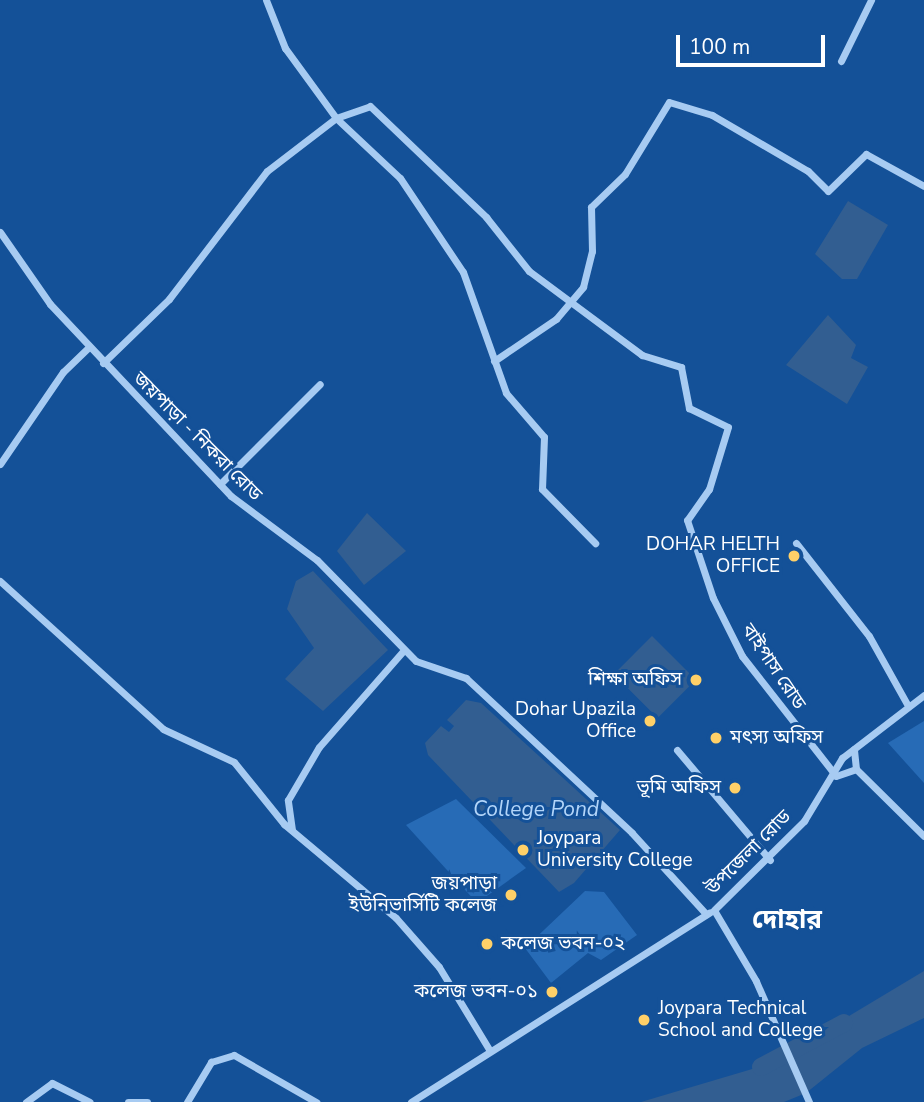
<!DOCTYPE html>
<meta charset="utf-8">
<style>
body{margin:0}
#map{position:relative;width:924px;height:1102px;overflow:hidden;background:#145198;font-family:"Nunito Sans","Noto Sans Bengali",sans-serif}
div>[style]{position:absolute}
.green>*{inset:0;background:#276bb6}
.water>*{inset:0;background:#325e91;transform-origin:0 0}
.river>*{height:18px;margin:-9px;padding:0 9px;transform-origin:9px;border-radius:9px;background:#325e91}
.minor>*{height:7px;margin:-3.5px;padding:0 3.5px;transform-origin:3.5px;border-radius:3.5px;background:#a7cbf2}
.dots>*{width:19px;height:19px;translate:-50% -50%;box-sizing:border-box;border:4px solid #145198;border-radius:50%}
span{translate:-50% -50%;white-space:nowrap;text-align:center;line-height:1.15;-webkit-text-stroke:6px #145198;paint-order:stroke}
.street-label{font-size:19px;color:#fff}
.poi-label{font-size:19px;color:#fff}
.right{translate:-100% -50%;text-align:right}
.left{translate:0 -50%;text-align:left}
.water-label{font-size:21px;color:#b3d5f9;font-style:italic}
.district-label{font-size:26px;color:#fff;font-weight:700}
.scale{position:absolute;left:676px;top:35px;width:149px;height:32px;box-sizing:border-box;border:4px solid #fff;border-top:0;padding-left:9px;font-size:21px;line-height:24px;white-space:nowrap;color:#fff;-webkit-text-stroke:5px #145198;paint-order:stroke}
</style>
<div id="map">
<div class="green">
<i style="clip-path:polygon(924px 721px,924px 783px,888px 743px)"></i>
<i style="clip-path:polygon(456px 799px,526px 868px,477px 903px,406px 825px)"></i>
<i style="clip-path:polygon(585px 891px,604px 892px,637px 935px,601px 960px,588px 953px,551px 983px,525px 948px)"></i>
</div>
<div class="water">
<i style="clip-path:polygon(848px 201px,888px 225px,857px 279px,842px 279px,815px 254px)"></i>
<i style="clip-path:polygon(828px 315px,856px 345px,851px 358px,868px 367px,847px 404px,786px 365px)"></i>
<i style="clip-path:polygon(367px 513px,406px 551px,364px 585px,337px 551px)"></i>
<i style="clip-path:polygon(313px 571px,388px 650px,323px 711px,285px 679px,314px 648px,287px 609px,296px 581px)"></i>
<i style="left:652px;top:636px;width:62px;height:54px;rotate:45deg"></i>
<i style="clip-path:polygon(466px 700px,481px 703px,620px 830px,574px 883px,559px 892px,428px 755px,425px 743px,441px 726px,449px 732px,454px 726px,447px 720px)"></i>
<i style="clip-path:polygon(924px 971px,924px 1018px,862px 1048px,806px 1093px,784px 1102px,641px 1102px,769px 1064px)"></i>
</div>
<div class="river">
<i style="left:761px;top:1067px;width:94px;rotate:-27.9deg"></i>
</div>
<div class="minor">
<i style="left:266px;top:0;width:52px;rotate:68.4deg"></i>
<i style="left:285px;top:48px;width:87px;rotate:53.9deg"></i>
<i style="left:336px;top:118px;width:88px;rotate:43.2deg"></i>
<i style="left:400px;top:178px;width:113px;rotate:56.2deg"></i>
<i style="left:463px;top:272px;width:128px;rotate:70.4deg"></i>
<i style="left:506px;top:393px;width:58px;rotate:49.2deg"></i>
<i style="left:544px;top:437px;width:52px;rotate:92.2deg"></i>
<i style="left:542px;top:489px;width:76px;rotate:45.5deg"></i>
<i style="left:841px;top:61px;width:68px;rotate:-63.8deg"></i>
<i style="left:0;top:232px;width:88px;rotate:55.2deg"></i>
<i style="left:50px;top:304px;width:264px;rotate:46.7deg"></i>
<i style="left:231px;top:496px;width:107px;rotate:36.7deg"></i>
<i style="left:317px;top:560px;width:141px;rotate:45.6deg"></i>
<i style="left:416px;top:661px;width:53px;rotate:18.8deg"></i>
<i style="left:466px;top:678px;width:227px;rotate:43deg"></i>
<i style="left:632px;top:833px;width:110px;rotate:47.6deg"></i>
<i style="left:494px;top:361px;width:75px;rotate:-34.1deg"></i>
<i style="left:556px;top:319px;width:42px;rotate:-49.8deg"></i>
<i style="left:583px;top:287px;width:37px;rotate:-76deg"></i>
<i style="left:592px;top:251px;width:44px;rotate:-91.3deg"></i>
<i style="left:591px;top:207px;width:47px;rotate:-44.1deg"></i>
<i style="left:625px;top:174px;width:84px;rotate:-58.6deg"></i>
<i style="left:669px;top:102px;width:45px;rotate:16.8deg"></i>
<i style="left:712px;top:115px;width:111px;rotate:30.3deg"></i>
<i style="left:808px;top:171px;width:28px;rotate:45deg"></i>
<i style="left:828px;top:191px;width:53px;rotate:-44.2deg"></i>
<i style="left:866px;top:154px;width:66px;rotate:28.9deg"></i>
<i style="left:103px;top:363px;width:92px;rotate:-44.1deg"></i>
<i style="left:169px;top:299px;width:161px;rotate:-52.6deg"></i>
<i style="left:267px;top:171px;width:87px;rotate:-37.5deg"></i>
<i style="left:336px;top:118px;width:36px;rotate:-19deg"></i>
<i style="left:370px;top:106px;width:161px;rotate:43.7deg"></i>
<i style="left:486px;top:217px;width:69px;rotate:51.5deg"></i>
<i style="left:529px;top:271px;width:141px;rotate:36.6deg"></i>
<i style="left:642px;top:355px;width:41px;rotate:17.1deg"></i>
<i style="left:681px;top:367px;width:42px;rotate:79deg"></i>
<i style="left:689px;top:408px;width:43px;rotate:26deg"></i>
<i style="left:728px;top:427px;width:65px;rotate:107deg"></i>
<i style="left:709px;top:489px;width:38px;rotate:125deg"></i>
<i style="left:687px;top:520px;width:82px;rotate:71.6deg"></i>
<i style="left:713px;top:598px;width:65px;rotate:63.4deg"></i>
<i style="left:742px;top:656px;width:152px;rotate:51.9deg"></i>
<i style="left:836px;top:776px;width:21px;rotate:-19deg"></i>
<i style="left:856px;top:769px;width:20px;rotate:-96deg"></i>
<i style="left:0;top:464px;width:112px;rotate:-55.6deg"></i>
<i style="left:63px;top:372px;width:36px;rotate:-44deg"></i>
<i style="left:220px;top:484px;width:141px;rotate:-45deg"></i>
<i style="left:796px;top:543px;width:118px;rotate:51.9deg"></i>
<i style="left:869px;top:636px;width:78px;rotate:60.8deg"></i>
<i style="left:0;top:581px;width:220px;rotate:42.2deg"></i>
<i style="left:163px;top:729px;width:78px;rotate:24.9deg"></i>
<i style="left:234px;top:762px;width:80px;rotate:51.1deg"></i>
<i style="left:284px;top:824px;width:146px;rotate:40deg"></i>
<i style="left:396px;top:918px;width:65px;rotate:48.7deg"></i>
<i style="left:439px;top:967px;width:98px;rotate:58.7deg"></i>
<i style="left:677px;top:750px;width:144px;rotate:49.8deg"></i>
<i style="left:856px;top:769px;width:95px;rotate:44.6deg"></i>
<i style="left:292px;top:830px;width:30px;rotate:-98deg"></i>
<i style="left:288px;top:800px;width:61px;rotate:-59.7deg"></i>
<i style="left:319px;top:747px;width:129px;rotate:-48.8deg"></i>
<i style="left:26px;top:1102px;width:32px;rotate:-36deg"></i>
<i style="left:52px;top:1083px;width:42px;rotate:26.6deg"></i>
<i style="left:128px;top:1102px;width:19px"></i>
<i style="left:187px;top:1102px;width:47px;rotate:-59deg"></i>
<i style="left:211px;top:1062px;width:24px;rotate:-17deg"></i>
<i style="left:234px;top:1055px;width:95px;rotate:29.8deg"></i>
<i style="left:411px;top:1102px;width:354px;rotate:-32.4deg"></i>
<i style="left:809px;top:1102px;width:132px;rotate:-113.7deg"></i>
<i style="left:756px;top:981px;width:82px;rotate:-120.6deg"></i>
<i style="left:714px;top:910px;width:127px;rotate:-44.7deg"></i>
<i style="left:804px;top:821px;width:74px;rotate:-58.9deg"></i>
<i style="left:842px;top:758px;width:103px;rotate:-37.5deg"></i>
</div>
<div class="dots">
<i style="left:794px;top:556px;background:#ffd068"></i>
<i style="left:696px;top:680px;background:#ffd068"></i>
<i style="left:650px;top:721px;background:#ffd068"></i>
<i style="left:716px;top:738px;background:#ffd068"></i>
<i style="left:735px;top:788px;background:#ffd068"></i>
<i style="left:523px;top:850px;background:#ffd068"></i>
<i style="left:511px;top:895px;background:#ffd068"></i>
<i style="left:487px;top:944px;background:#ffd068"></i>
<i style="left:552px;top:992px;background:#ffd068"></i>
<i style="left:644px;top:1020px;background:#ffd068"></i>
</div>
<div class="street-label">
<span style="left:197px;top:437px;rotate:45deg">জয়পাড়া - নিকরা রোড</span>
<span style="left:773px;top:667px;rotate:56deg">বাইপাস রোড</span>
<span style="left:749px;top:853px;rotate:-45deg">উপজেলা রোড</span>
</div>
<div class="poi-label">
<span class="right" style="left:780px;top:556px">DOHAR HELTH<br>OFFICE</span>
<span class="right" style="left:682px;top:680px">শিক্ষা অফিস</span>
<span class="right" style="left:636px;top:721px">Dohar Upazila<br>Office</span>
<span class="left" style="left:730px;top:738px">মৎস্য অফিস</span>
<span class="right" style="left:721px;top:788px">ভূমি অফিস</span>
<span class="left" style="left:537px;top:850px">Joypara<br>University College</span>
<span class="right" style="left:497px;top:895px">জয়পাড়া<br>ইউনিভার্সিটি কলেজ</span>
<span class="left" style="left:501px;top:944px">কলেজ ভবন-০২</span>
<span class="right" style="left:538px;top:992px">কলেজ ভবন-০১</span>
<span class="left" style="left:658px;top:1020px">Joypara Technical<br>School and College</span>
</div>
<div class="water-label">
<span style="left:536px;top:809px">College Pond</span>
</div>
<div class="district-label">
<span style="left:787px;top:920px">দোহার</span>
</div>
<div class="scale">100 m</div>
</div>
